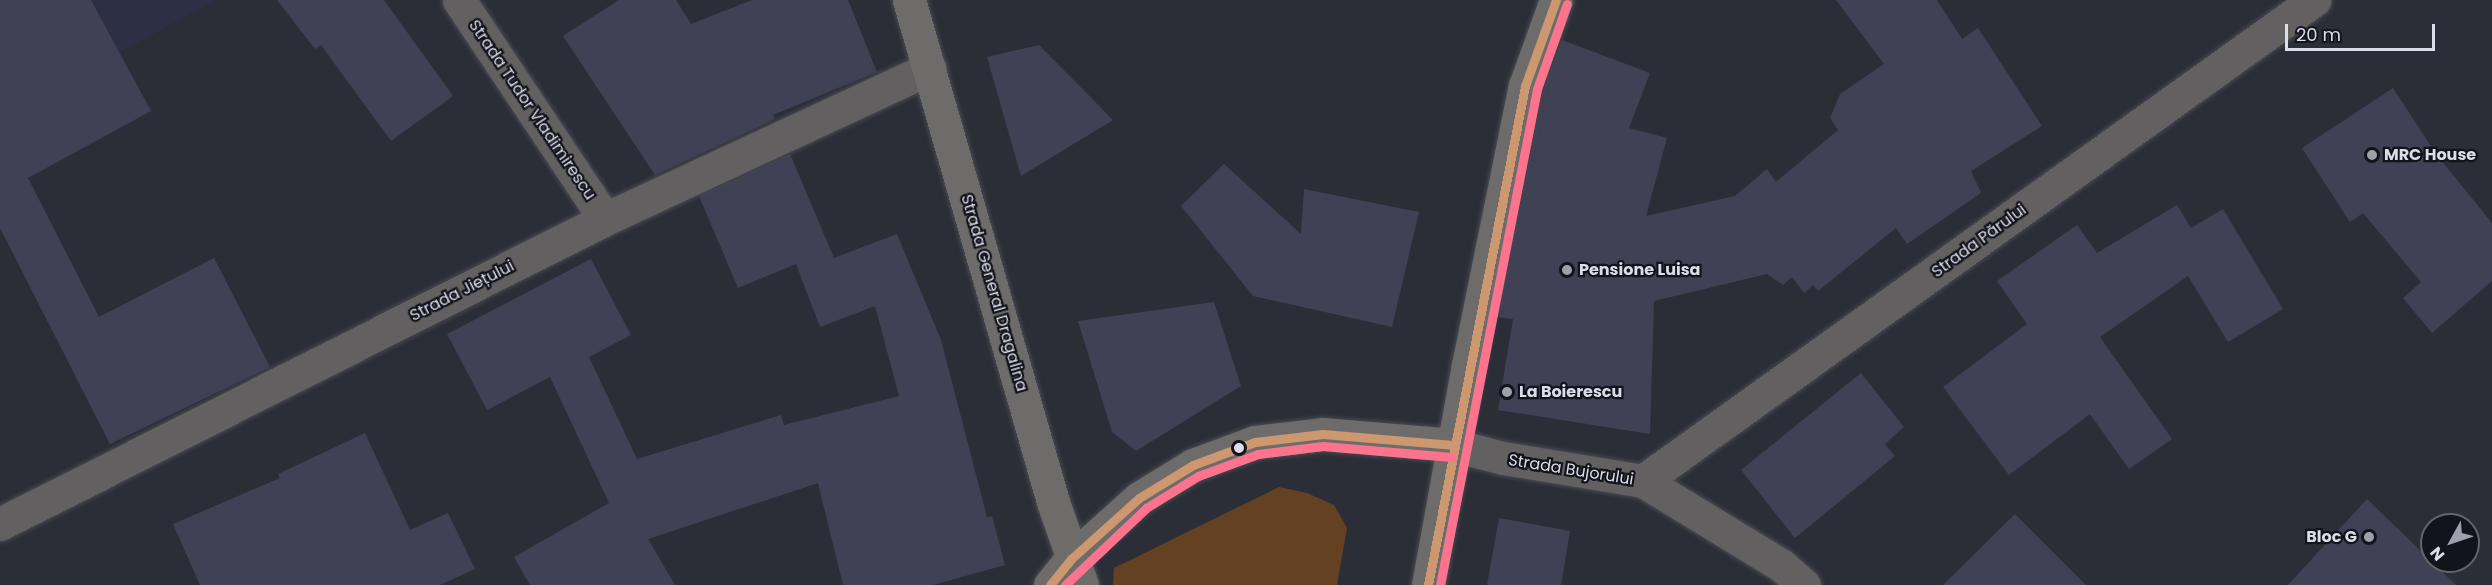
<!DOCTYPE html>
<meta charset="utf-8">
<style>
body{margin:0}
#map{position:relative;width:2492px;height:585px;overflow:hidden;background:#2c2e37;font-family:Poppins,sans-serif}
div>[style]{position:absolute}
.built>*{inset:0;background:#2d2f44}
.green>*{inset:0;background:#644123}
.building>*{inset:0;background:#404154}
.roads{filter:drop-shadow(0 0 2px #494b53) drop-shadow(0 0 2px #494b53)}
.street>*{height:33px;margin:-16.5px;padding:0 16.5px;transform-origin:16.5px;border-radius:16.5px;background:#626060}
.secondary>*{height:33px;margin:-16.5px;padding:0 16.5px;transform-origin:16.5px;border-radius:16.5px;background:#6e6c6b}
.bus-1>*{height:9px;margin:-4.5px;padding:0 4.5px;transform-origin:4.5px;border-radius:4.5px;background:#cd976f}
.bus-2>*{height:9px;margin:-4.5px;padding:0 4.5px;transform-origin:4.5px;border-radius:4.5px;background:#fc738d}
.dots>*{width:16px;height:16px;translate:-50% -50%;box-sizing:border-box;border:3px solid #12131b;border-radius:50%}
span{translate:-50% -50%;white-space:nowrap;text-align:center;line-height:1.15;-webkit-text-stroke:4.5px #12131b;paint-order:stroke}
.street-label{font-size:16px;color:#dcdde9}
.poi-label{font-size:16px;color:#dcdde9;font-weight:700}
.left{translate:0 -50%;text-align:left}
.right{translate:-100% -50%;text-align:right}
.north{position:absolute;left:2420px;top:513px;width:60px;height:60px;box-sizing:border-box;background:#12131b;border:2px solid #63646d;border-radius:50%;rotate:230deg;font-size:16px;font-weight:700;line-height:24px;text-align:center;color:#dcdde9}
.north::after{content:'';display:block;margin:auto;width:21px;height:27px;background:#9ea0ab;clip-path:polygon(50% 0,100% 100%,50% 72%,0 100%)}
.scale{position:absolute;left:2285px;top:24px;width:150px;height:27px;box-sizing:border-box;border:3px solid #dcdde9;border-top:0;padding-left:8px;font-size:18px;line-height:21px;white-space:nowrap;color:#dcdde9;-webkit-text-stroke:4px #12131b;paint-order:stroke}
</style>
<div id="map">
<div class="built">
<i style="clip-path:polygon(0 0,216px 0,0 117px)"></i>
</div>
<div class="green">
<i style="clip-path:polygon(1279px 487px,1307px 493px,1334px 505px,1347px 528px,1337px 585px,1113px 585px,1114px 568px)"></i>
</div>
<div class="building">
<i style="clip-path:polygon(0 0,91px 0,151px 111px,28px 178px,99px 317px,214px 258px,270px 367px,110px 444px,0 228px)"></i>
<i style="clip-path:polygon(277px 0,384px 0,453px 96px,391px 141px,321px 45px,315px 49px)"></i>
<i style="clip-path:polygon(619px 0,676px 0,691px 24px,752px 0,848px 0,877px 72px,773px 115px,775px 119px,655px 175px,563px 36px)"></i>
<i style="clip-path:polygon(1836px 0,1937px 0,1962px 39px,1978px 28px,2042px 126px,1971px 171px,1981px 193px,1907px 244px,1896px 228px,1818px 291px,1813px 285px,1804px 293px,1792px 277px,1783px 285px,1767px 274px,1654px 301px,1650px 434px,1498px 410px,1513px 319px,1497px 317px,1543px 91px,1562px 40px,1650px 73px,1629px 128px,1667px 138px,1646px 216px,1735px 196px,1767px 169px,1776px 182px,1838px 130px,1830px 118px,1840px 94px,1884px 64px)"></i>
<i style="clip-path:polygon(1039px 45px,1113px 120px,1021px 176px,987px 57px)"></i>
<i style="clip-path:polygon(2393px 88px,2436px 154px,2492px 223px,2492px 281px,2432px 333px,2403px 298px,2421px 282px,2363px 213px,2350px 222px,2302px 148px)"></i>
<i style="clip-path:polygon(790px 154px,834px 258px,897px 234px,941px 340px,987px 517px,992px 516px,1005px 565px,933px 585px,843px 585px,818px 483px,648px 539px,675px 585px,530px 585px,514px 557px,609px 503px,550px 377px,487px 410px,447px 334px,591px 259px,631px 335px,589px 357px,637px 459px,781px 415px,784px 425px,899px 396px,875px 306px,820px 327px,796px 264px,738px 288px,699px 196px)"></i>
<i style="clip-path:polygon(1224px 164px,1301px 234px,1304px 189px,1419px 212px,1392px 327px,1253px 296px,1181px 206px)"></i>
<i style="clip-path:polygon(2177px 205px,2191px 228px,2223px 209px,2283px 309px,2228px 342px,2188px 276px,2100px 337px,2172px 439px,2129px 469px,2090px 414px,2009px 475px,1943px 387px,2027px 324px,1997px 281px,2077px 225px,2097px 253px)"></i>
<i style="clip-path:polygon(1214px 302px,1241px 386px,1136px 451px,1112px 432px,1078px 321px)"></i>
<i style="clip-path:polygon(1861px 373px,1904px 427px,1885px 444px,1895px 456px,1795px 538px,1741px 470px)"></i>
<i style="clip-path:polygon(365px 433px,410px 530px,448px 513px,475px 569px,440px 585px,200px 585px,173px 524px,280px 478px,278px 474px)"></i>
<i style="clip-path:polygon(2367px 499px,2456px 585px,2288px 585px)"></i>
<i style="clip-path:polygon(2015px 514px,2086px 585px,1943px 585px)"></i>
<i style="clip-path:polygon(1499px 518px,1570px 531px,1561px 585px,1487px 585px)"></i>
</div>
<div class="roads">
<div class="street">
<i style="left:459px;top:0;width:263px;rotate:56.3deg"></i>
<i style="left:1453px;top:445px;width:52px;rotate:14.6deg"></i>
<i style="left:1503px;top:458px;width:142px;rotate:9.3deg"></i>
<i style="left:1643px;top:481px;width:163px;rotate:31.4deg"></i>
<i style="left:1782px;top:566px;width:29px;rotate:41deg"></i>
<i style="left:1643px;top:481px;width:826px;rotate:-35.63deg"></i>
<i style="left:0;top:524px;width:678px;rotate:-26.75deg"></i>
<i style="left:605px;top:219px;width:358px;rotate:-24.9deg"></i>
</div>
<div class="secondary">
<i style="left:909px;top:0;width:522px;rotate:73.99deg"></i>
<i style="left:1053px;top:502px;width:88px;rotate:70.7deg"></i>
<i style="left:1050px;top:585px;width:33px;rotate:-51deg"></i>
<i style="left:1071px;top:559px;width:91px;rotate:-41.9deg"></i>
<i style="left:1139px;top:498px;width:63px;rotate:-31.4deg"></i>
<i style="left:1193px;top:465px;width:66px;rotate:-20.4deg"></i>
<i style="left:1255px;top:442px;width:68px;rotate:-6.7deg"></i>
<i style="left:1323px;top:434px;width:130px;rotate:4.8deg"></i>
<i style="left:1428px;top:585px;width:224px;rotate:-79.7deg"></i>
<i style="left:1468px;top:365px;width:285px;rotate:-78.5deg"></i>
<i style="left:1525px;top:86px;width:91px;rotate:-70.2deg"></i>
</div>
</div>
<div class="bus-1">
<i style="left:1050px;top:585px;width:33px;rotate:-51deg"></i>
<i style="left:1071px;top:559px;width:91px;rotate:-41.9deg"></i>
<i style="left:1139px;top:498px;width:63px;rotate:-31.4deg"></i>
<i style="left:1193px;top:465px;width:66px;rotate:-20.4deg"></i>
<i style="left:1255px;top:442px;width:68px;rotate:-6.7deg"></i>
<i style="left:1323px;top:434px;width:130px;rotate:4.8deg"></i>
<i style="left:1428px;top:585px;width:508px;rotate:-79deg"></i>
<i style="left:1525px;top:86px;width:91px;rotate:-70.2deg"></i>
</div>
<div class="bus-2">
<i style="left:1065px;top:585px;width:112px;rotate:-43.5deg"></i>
<i style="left:1146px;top:508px;width:61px;rotate:-31.6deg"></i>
<i style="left:1198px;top:476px;width:64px;rotate:-20.1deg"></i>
<i style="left:1258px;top:454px;width:65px;rotate:-7deg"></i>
<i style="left:1323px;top:446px;width:129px;rotate:4.9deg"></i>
<i style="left:1440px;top:585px;width:505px;rotate:-78.93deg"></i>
<i style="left:1537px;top:89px;width:90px;rotate:-70.6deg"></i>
</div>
<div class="dots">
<i style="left:2372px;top:155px;background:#9ea0ab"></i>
<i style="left:1567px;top:270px;background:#9ea0ab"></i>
<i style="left:1507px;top:392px;background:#9ea0ab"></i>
<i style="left:1239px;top:448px;background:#dcdde9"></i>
<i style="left:2369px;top:537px;background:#9ea0ab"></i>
</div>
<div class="street-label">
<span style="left:532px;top:110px;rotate:56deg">Strada Tudor Vladimirescu</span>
<span style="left:1979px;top:241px;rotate:-36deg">Strada Părului</span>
<span style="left:462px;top:291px;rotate:-27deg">Strada Jiețului</span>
<span style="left:994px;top:293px;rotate:74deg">Strada General Dragalina</span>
<span style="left:1571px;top:470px;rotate:9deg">Strada Bujorului</span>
</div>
<div class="poi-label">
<span class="left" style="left:2384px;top:155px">MRC House</span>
<span class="left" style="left:1579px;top:270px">Pensione Luisa</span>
<span class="left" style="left:1519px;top:392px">La Boierescu</span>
<span class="right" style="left:2357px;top:537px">Bloc G</span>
</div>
<div class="north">N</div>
<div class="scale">20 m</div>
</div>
